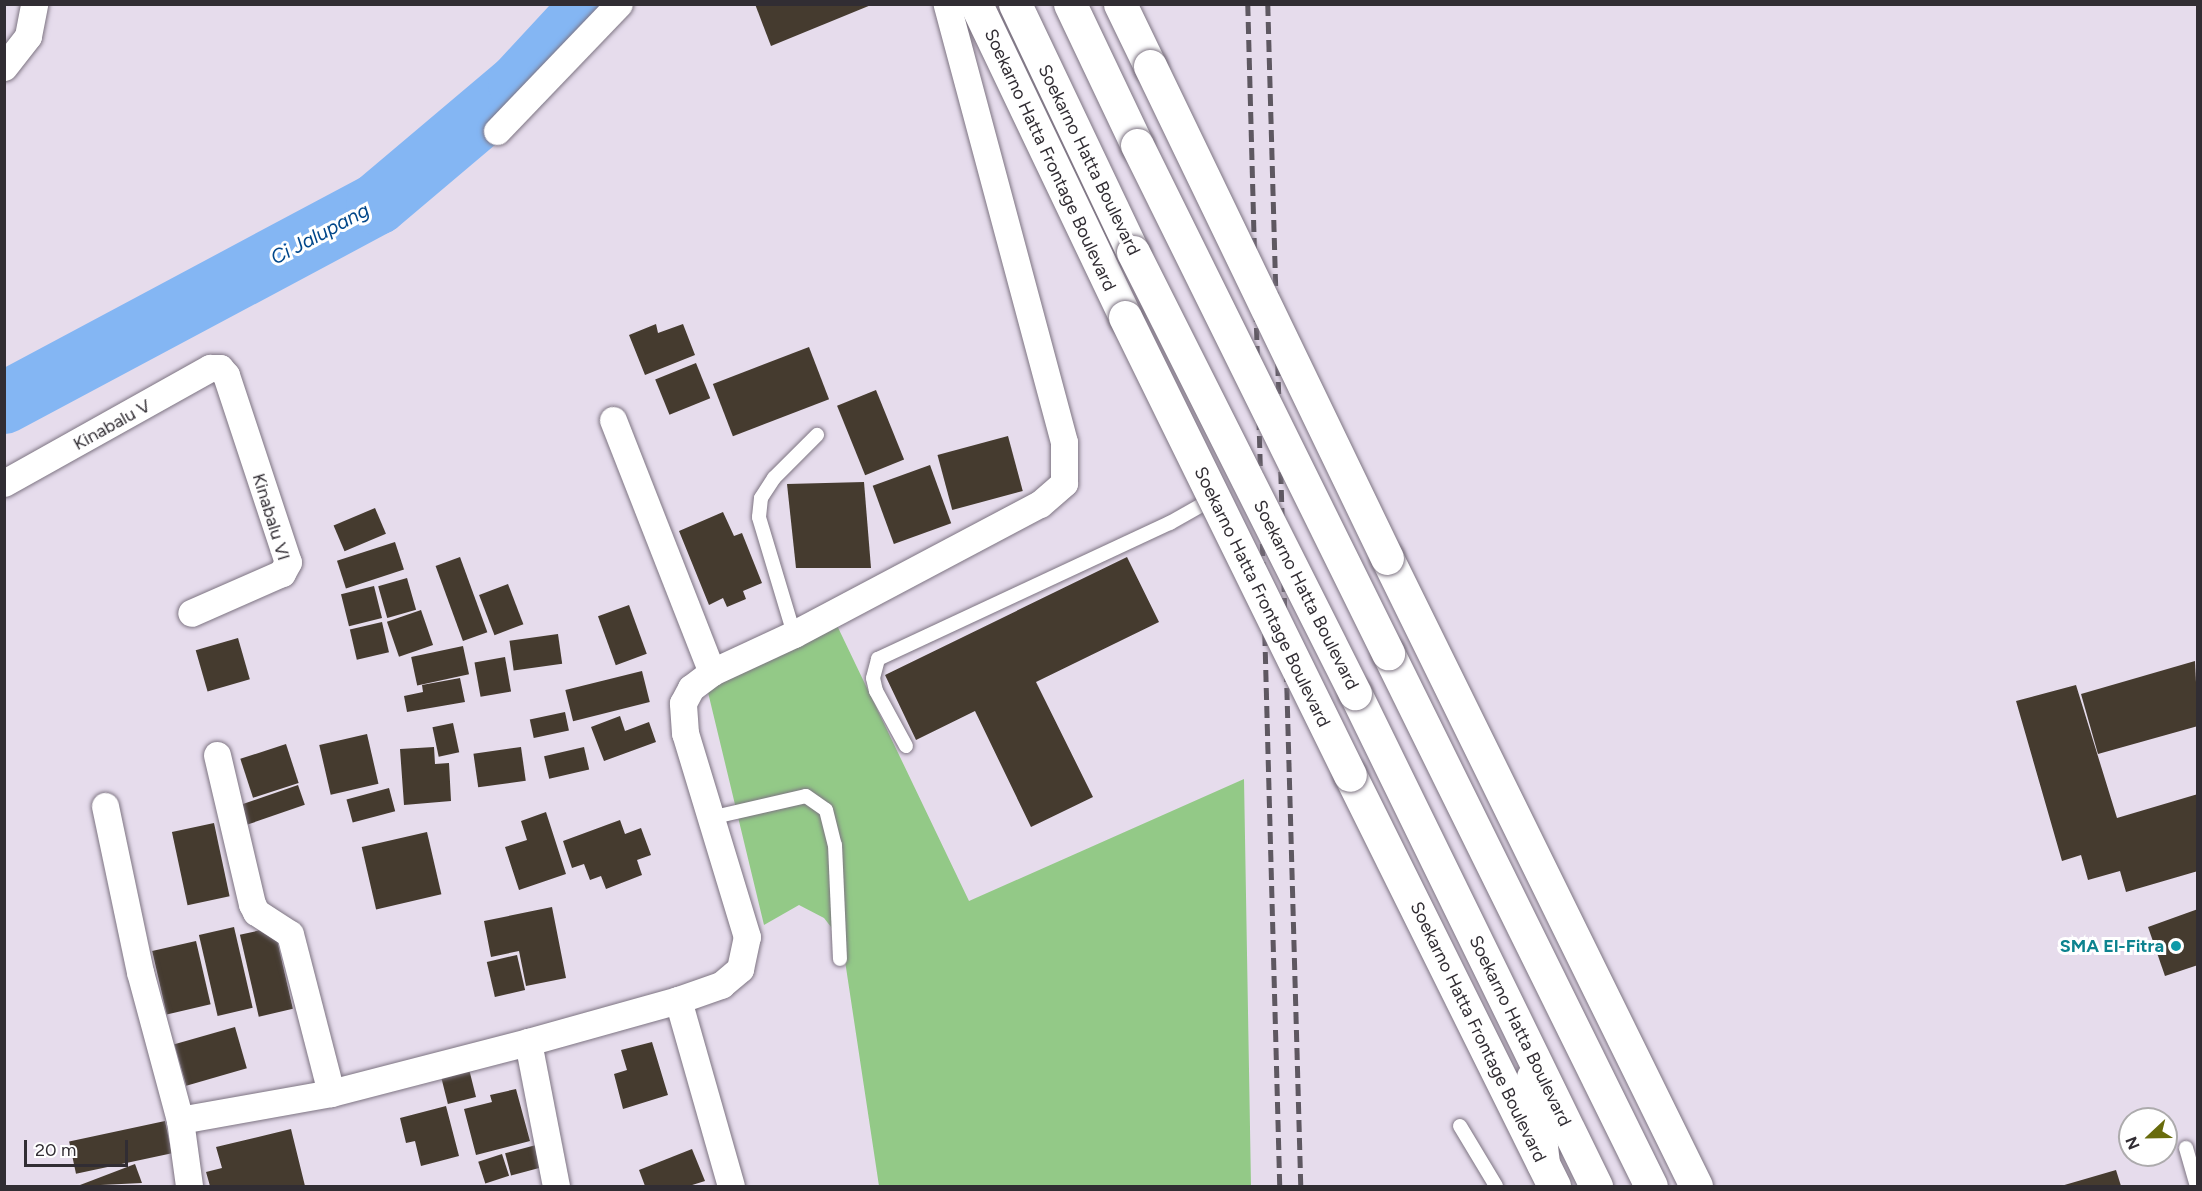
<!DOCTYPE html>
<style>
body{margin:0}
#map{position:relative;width:2202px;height:1191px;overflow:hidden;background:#e6dcec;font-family:Figtree,sans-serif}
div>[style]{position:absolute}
.green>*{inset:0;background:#93c987}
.river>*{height:62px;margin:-31px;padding:0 31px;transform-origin:31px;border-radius:31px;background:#84b6f3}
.building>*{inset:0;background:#453b2f;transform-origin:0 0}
.roads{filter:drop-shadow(0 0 2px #7d7482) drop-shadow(0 0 2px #7d7482)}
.lane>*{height:14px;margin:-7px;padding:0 7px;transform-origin:7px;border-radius:7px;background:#fff}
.street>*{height:27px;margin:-13.5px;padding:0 13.5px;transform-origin:13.5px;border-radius:13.5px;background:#fff}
.secondary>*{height:33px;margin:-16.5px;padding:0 16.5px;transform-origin:16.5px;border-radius:16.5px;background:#fff}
.highway>*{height:33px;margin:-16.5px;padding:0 16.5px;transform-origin:16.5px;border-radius:16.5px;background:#fff}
.rail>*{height:4.5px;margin-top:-2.25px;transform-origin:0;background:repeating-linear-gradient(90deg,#5e5861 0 12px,transparent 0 18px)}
.bridges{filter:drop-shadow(0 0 2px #7d7482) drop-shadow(0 0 2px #7d7482)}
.secondary-bridge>*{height:33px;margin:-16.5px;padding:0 16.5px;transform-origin:16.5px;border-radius:16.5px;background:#fff}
.highway-bridge>*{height:33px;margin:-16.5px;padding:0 16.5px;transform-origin:16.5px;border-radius:16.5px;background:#fff}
.dots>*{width:16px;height:16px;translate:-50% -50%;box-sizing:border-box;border:3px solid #fff;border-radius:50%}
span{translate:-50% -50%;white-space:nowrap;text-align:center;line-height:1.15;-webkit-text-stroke:6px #fff;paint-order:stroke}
.street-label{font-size:18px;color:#312d33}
.culture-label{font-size:18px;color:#0d838f;font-weight:700}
.right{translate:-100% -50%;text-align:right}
.water-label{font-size:20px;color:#01478a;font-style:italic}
.frame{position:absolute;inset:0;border:6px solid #312d33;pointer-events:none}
.north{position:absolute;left:2118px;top:1107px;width:60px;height:60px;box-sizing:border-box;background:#fff;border:2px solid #adabad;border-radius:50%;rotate:248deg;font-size:16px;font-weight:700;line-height:24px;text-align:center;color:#312d33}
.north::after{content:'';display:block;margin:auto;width:21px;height:27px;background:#686b0c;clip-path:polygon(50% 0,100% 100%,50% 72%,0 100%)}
.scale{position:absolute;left:24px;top:1140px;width:104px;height:27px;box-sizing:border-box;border:3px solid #312d33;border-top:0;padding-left:8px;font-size:18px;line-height:21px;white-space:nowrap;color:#312d33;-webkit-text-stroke:4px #fff;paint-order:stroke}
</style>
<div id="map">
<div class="green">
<i style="clip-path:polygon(832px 615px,969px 901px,1244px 779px,1251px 1186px,879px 1186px,842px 941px,824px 918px,799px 905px,764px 925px,706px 684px)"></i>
</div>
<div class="river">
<i style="left:4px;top:403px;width:423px;rotate:-28.1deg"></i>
<i style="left:377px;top:204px;width:186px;rotate:-40.2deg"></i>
<i style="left:519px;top:84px;width:109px;rotate:-47.2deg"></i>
</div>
<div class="building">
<i style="clip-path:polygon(755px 4px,871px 4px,871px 5px,771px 46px)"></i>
<i style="clip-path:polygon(656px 324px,658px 333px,683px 324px,695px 355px,645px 375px,629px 335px)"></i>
<i style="left:809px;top:347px;width:56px;height:103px;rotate:69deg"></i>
<i style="left:696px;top:363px;width:38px;height:44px;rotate:68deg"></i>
<i style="left:876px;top:390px;width:75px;height:42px;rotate:68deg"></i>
<i style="left:1008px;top:436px;width:57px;height:73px;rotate:75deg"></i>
<i style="left:930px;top:465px;width:62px;height:61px;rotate:70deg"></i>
<i style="clip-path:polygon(864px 482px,871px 568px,796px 568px,787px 484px)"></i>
<i style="left:375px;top:508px;width:28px;height:45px;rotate:67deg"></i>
<i style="clip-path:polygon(723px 512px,734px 536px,742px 533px,762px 583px,743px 591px,746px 599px,727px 607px,723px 598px,709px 605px,679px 531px)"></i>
<i style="left:395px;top:542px;width:29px;height:61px;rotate:72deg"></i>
<i style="left:460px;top:557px;width:80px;height:26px;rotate:70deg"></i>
<i style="clip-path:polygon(1127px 557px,1159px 622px,1036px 682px,1093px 797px,1031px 827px,975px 711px,916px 740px,885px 675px)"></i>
<i style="left:407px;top:578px;width:33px;height:30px;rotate:74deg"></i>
<i style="left:508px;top:584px;width:43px;height:31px;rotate:69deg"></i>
<i style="left:374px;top:586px;width:33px;height:34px;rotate:76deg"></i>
<i style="left:629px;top:605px;width:52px;height:33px;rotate:70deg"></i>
<i style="left:421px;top:610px;width:37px;height:36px;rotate:71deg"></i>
<i style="left:382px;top:622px;width:31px;height:33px;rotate:77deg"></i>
<i style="left:558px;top:634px;width:30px;height:49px;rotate:82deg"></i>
<i style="left:238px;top:638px;width:43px;height:44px;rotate:74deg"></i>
<i style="left:463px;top:646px;width:29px;height:53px;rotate:78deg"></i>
<i style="left:505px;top:657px;width:35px;height:31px;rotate:80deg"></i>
<i style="clip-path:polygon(2195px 661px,2198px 726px,2098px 754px,2081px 694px)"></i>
<i style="left:642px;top:671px;width:32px;height:79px;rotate:76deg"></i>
<i style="clip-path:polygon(460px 678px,465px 702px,407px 712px,404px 696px,423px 692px,422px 685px)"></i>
<i style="clip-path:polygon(2076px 685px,2117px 818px,2198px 794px,2198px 871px,2126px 892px,2120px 871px,2088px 880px,2081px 855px,2062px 861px,2016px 701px)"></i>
<i style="left:565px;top:712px;width:19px;height:36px;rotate:78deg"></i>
<i style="clip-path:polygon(620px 716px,625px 731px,649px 722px,656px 742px,604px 761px,591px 727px)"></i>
<i style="left:453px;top:723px;width:30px;height:21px;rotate:78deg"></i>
<i style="left:367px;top:734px;width:51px;height:49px;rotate:77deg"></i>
<i style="left:286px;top:744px;width:41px;height:48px;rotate:72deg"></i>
<i style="clip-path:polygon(434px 747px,435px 764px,449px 763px,451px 801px,404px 805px,400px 749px)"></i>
<i style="left:521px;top:747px;width:34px;height:48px;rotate:82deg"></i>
<i style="left:584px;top:747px;width:23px;height:41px;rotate:77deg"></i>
<i style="left:298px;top:785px;width:21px;height:62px;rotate:71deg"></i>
<i style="left:389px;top:788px;width:24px;height:44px;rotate:75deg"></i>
<i style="clip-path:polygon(546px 812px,566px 874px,519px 890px,505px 847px,527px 840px,521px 821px)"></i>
<i style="clip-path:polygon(620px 820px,625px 834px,641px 828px,651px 855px,637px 860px,642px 875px,606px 889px,601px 876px,590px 880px,584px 864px,572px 868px,563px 841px)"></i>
<i style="left:214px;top:823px;width:75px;height:43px;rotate:78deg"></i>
<i style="left:427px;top:832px;width:64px;height:67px;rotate:77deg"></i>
<i style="clip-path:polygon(552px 907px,566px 978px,526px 986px,519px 951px,491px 957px,484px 921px)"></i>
<i style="clip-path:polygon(2198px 909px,2198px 965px,2165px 976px,2148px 927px)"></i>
<i style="left:234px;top:927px;width:83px;height:36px;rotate:77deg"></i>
<i style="left:274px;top:927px;width:84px;height:35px;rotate:77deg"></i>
<i style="left:196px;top:941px;width:65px;height:45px;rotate:77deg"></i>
<i style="left:517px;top:955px;width:36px;height:31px;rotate:77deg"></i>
<i style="left:235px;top:1027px;width:43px;height:63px;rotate:74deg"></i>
<i style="clip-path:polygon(652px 1042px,668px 1095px,623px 1109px,614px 1074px,627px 1070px,621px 1050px)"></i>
<i style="left:468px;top:1065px;width:33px;height:29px;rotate:76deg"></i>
<i style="clip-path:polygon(516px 1089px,530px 1141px,476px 1155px,464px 1109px,492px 1102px,490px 1095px)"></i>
<i style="clip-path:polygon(446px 1106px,459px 1156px,421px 1166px,415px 1141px,406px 1143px,400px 1118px)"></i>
<i style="left:165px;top:1121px;width:33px;height:98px;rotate:78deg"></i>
<i style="clip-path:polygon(291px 1129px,305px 1186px,210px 1186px,206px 1172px,222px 1168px,216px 1147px)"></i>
<i style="left:536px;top:1145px;width:23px;height:32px;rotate:75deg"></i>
<i style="clip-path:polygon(692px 1149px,705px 1181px,689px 1186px,645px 1186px,639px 1170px)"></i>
<i style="left:502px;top:1154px;width:23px;height:25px;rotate:72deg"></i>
<i style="clip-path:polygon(135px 1164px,142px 1183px,80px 1186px,80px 1185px)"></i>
<i style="clip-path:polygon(2116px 1170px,2121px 1186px,2061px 1186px)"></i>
</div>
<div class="roads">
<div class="lane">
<i style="left:794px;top:634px;width:122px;rotate:-106.7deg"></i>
<i style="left:759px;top:517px;width:19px;rotate:-84deg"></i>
<i style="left:761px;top:498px;width:24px;rotate:-57deg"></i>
<i style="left:774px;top:478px;width:61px;rotate:-45deg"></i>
<i style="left:906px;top:746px;width:63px;rotate:-118.6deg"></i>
<i style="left:876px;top:691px;width:13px;rotate:-103deg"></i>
<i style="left:873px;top:678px;width:20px;rotate:-75deg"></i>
<i style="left:878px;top:659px;width:322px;rotate:-25deg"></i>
<i style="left:1170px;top:523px;width:51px;rotate:-29.6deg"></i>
<i style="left:710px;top:818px;width:98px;rotate:-12.9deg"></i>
<i style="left:806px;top:796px;width:24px;rotate:35deg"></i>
<i style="left:826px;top:810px;width:36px;rotate:76deg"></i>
<i style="left:835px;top:845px;width:114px;rotate:87.5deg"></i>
<i style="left:1460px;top:1126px;width:70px;rotate:59deg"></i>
<i style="left:2186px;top:1148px;width:40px;rotate:74deg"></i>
</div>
<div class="street">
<i style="left:4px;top:67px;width:39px;rotate:-52deg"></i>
<i style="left:28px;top:36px;width:33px;rotate:-79deg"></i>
<i style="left:497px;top:131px;width:176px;rotate:-46.2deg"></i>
<i style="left:613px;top:420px;width:271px;rotate:68.6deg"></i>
<i style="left:4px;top:483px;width:236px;rotate:-29.2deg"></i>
<i style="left:210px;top:368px;width:10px"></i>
<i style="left:220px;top:368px;width:9px;rotate:49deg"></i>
<i style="left:226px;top:375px;width:197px;rotate:71.7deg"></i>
<i style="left:288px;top:562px;width:13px;rotate:119deg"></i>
<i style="left:282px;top:573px;width:99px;rotate:156.3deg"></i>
<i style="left:217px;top:755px;width:153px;rotate:76.8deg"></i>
<i style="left:252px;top:904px;width:9px;rotate:63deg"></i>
<i style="left:256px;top:912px;width:40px;rotate:32.9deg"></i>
<i style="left:290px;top:934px;width:164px;rotate:75.5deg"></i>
<i style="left:105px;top:806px;width:170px;rotate:78.1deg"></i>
<i style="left:140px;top:972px;width:153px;rotate:74.9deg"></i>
<i style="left:180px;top:1120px;width:67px;rotate:82.2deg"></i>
<i style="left:678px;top:1000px;width:193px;rotate:74.1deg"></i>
<i style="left:528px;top:1042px;width:147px;rotate:79deg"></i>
<i style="left:180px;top:1120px;width:153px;rotate:-10.1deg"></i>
<i style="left:331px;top:1093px;width:203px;rotate:-14.5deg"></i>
<i style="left:528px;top:1042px;width:156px;rotate:-15.6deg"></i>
<i style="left:678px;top:1000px;width:46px;rotate:-19.2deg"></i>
<i style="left:721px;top:985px;width:25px;rotate:-40deg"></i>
<i style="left:740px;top:969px;width:33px;rotate:-78deg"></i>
<i style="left:747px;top:937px;width:213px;rotate:-106.9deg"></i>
<i style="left:685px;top:733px;width:30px;rotate:-94deg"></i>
<i style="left:683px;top:703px;width:17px;rotate:-62deg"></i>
<i style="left:691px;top:688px;width:26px;rotate:-37deg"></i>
<i style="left:712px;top:672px;width:90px;rotate:-24.9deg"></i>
<i style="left:794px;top:634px;width:278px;rotate:-27.9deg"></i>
<i style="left:1040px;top:504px;width:32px;rotate:-41deg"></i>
<i style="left:1064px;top:483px;width:41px;rotate:-90deg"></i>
<i style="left:1064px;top:442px;width:453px;rotate:-105deg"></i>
</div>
<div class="secondary">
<i style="left:976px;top:4px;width:347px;rotate:64.5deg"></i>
<i style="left:1120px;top:4px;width:69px;rotate:64.2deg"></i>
<i style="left:1387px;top:558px;width:700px;rotate:63.8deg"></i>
<i style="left:1350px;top:775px;width:459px;rotate:63.6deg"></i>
</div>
<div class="highway">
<i style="left:1015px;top:4px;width:275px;rotate:64.6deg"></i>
<i style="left:1070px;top:4px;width:156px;rotate:64.6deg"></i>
<i style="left:1388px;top:653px;width:594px;rotate:63.74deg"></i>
<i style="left:1355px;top:693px;width:549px;rotate:63.95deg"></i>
<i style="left:1533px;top:1077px;width:87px;rotate:83.4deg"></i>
</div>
</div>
<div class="rail">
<i style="left:1248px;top:4px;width:1182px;rotate:88.45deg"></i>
<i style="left:1268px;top:4px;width:1182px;rotate:88.4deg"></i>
</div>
<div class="bridges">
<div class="secondary-bridge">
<i style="left:1150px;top:66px;width:546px;rotate:64.28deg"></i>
<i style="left:1125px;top:317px;width:510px;rotate:63.84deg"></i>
</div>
<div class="highway-bridge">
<i style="left:1137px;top:145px;width:567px;rotate:63.71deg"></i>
<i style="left:1133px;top:252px;width:494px;rotate:63.3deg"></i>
</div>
</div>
<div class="dots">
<i style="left:2176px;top:946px;background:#0f9aa8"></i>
</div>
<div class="street-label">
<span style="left:1050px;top:160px;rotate:65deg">Soekarno Hatta Frontage Boulevard</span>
<span style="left:1089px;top:160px;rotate:64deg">Soekarno Hatta Boulevard</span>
<span style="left:112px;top:425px;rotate:-29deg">Kinabalu V</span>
<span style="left:271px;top:517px;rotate:73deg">Kinabalu VI</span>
<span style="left:1306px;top:595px;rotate:63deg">Soekarno Hatta Boulevard</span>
<span style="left:1262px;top:597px;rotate:64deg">Soekarno Hatta Frontage Boulevard</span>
<span style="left:1520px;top:1031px;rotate:64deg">Soekarno Hatta Boulevard</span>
<span style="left:1478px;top:1032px;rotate:64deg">Soekarno Hatta Frontage Boulevard</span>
</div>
<div class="culture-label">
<span class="right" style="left:2164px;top:946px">SMA El-Fitra</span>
</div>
<div class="water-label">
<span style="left:320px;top:234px;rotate:-28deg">Ci Jalupang</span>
</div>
<div class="frame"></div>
<div class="north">N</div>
<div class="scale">20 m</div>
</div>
